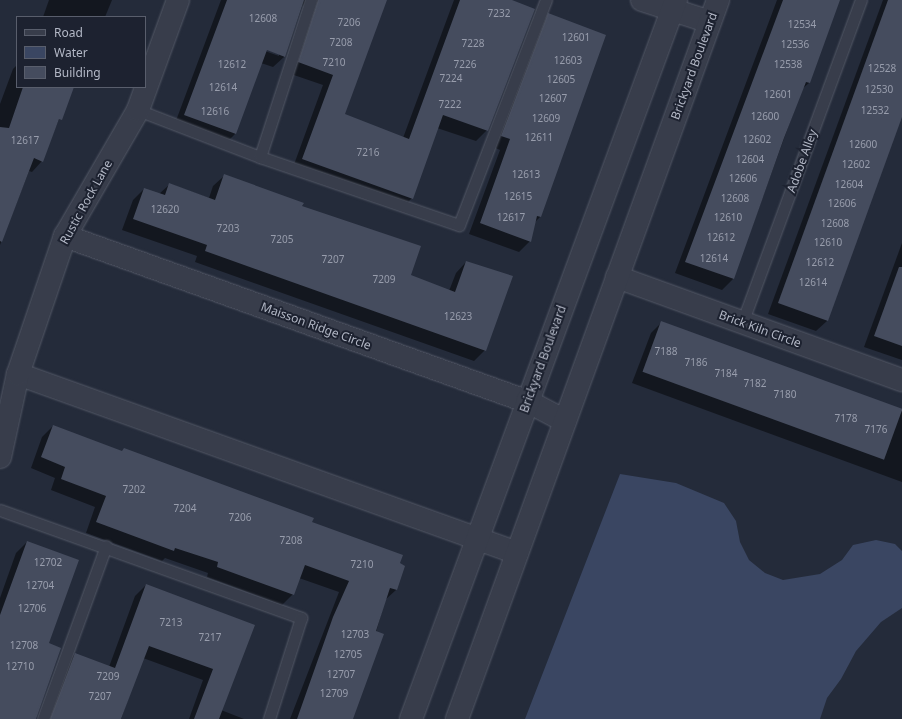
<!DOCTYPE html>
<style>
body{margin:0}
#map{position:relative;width:902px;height:719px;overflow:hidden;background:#242b3a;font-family:"Noto Sans",sans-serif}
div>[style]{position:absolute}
.water>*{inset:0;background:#3a4662}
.shadow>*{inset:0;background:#0007}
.building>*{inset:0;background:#454c5e;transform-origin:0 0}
.roads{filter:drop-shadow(0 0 1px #535866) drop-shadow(0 0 1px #535866)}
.lane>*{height:11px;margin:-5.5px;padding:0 5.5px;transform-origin:5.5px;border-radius:5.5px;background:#383d4b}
.street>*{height:22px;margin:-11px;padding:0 11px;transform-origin:11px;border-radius:11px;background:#383d4b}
span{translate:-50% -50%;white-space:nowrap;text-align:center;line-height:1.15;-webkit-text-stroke:4px #1d2230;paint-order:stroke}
.number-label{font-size:10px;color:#989dac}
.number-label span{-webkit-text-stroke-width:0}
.street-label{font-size:12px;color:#b3b8c6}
.legend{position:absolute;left:16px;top:16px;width:130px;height:72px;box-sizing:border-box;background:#1d2230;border:1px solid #595e6c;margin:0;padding:5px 7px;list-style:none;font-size:12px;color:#b3b8c6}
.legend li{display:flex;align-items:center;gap:8px;height:20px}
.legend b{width:20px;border:1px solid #595e6c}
</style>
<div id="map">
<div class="water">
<i style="clip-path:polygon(620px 474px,676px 483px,724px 503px,736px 521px,740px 542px,749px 560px,765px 573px,783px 580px,820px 574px,842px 560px,853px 545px,876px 540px,895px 544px,902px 551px,902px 608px,881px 622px,856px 651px,841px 679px,827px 698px,820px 719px,525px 719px)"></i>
</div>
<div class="shadow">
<i style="clip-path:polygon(49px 0,112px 0,105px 17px,43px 17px)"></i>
<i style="clip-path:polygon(evenodd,221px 0,386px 0,344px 115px,403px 138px,454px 0,511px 0,487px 130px,476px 141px,437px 128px,412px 198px,401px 209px,292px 170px,323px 85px,288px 73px,307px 14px,303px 4px,284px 57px,273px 67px,261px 63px,235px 134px,224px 145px,174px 126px,221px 0,263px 48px,279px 54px,279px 56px,262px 50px,263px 48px)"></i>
<i style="clip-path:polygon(777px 0,838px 0,809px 83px,802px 89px,733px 279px,722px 290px,675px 273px)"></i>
<i style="clip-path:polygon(883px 0,902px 0,902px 113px,827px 321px,816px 331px,768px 314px)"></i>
<i style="clip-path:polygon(549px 15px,540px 217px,535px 222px,530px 241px,519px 252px,469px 234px,500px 150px,491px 146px,538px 25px)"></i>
<i style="clip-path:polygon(17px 65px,17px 87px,72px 87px,42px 161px,32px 172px,29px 171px,0 245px,0 104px,13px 69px)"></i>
<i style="clip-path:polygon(224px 176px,301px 207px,410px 276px,449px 291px,456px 273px,466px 262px,485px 350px,474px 361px,195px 262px,197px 256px,122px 230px,133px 200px,144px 189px,159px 194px,170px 184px,209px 198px,213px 186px)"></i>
<i style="clip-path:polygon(902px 243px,902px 360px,864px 347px)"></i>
<i style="clip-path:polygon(662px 322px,902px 411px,902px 482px,632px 383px,651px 333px)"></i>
<i style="clip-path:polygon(53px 426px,311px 523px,404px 566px,396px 590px,385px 600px,352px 719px,290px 719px,339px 592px,299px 578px,293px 594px,282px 605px,207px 577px,208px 573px,165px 558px,162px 561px,86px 533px,95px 507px,51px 490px,55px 478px,31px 468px,42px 437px)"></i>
<i style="clip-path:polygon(27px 542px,48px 644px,36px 719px,0 719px,0 598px,16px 553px)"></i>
<i style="clip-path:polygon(146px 585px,253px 625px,221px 710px,244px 719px,189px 719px,203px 680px,143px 658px,121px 719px,44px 719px,64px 665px,75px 654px,109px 667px,135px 596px)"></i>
</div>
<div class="building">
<i style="clip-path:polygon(227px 0,304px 0,285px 57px,267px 50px,236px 134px,184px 115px)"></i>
<i style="clip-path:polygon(318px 0,387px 0,345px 114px,409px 139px,460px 0,512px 0,535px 9px,488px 131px,443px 115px,413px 199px,302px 159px,333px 75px,298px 62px)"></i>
<i style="clip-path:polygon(783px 0,840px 0,810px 83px,806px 82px,784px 138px,734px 279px,685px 262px)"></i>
<i style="clip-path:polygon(888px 0,902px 0,902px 117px,828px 321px,778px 303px)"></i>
<i style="clip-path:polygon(548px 13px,606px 35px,541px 217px,537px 216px,531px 242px,480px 223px,510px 139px,501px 136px)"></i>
<i style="clip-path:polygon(23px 87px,74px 87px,62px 120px,59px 119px,43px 162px,34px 158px,2px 242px,0 241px,0 127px,9px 128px)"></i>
<i style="clip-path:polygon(224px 174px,304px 203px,302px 206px,421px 246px,411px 275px,455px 292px,466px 261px,513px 276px,486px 351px,205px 251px,207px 245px,133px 219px,144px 188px,165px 195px,169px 183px,215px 200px)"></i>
<i style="clip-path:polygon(899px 267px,902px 267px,902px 346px,874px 336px)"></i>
<i style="left:661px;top:321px;width:257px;height:54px;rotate:20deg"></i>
<i style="clip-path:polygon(53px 425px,122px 451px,124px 448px,314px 518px,312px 522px,403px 555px,400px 563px,405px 566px,397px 590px,390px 588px,376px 631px,384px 634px,353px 719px,297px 719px,333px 617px,349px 581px,305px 565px,294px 595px,217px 567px,218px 562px,175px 548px,174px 551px,96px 522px,106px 496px,61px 479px,65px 467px,41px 457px)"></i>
<i style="clip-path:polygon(27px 541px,79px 560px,49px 643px,61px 648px,36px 719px,0 719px,0 615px)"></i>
<i style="clip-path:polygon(146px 584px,255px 625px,219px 719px,194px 719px,213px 669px,149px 646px,121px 719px,50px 719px,75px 653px,115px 668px)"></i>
</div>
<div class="roads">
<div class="lane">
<i style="left:138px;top:110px;width:131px;rotate:21.1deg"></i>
<i style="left:260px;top:157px;width:210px;rotate:18.9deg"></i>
<i style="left:459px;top:225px;width:241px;rotate:-68.9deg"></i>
<i style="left:260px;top:157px;width:165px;rotate:-72deg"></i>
<i style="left:742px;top:323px;width:344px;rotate:-69.8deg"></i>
<i style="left:0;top:510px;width:320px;rotate:19.7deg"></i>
<i style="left:301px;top:618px;width:106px;rotate:107.6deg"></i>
<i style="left:43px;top:719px;width:184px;rotate:-70deg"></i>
</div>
<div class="street">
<i style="left:642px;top:0;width:71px;rotate:17.9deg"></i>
<i style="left:65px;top:236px;width:491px;rotate:19.7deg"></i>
<i style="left:527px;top:401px;width:43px;rotate:27.8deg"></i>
<i style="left:617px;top:277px;width:303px;rotate:19.9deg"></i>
<i style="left:18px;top:374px;width:530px;rotate:19.73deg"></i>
<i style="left:0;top:457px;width:85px;rotate:-77.8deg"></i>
<i style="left:18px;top:374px;width:146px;rotate:-71.2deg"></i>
<i style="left:65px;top:236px;width:146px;rotate:-59.9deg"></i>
<i style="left:138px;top:110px;width:117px;rotate:-70deg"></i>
<i style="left:411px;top:719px;width:766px;rotate:-69.77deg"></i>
<i style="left:457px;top:719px;width:765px;rotate:-70.05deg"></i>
</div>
</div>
<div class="number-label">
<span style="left:499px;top:14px">7232</span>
<span style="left:263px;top:19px">12608</span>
<span style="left:349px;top:23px">7206</span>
<span style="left:802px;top:25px">12534</span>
<span style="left:576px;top:38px">12601</span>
<span style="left:341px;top:43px">7208</span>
<span style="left:473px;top:44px">7228</span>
<span style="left:795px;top:45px">12536</span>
<span style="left:568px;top:61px">12603</span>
<span style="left:334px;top:63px">7210</span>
<span style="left:232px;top:65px">12612</span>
<span style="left:465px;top:65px">7226</span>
<span style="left:788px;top:65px">12538</span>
<span style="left:882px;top:69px">12528</span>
<span style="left:451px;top:79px">7224</span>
<span style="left:561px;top:80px">12605</span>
<span style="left:223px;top:88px">12614</span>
<span style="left:879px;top:90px">12530</span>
<span style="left:778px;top:95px">12601</span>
<span style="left:553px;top:99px">12607</span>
<span style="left:450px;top:105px">7222</span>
<span style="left:875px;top:111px">12532</span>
<span style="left:215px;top:112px">12616</span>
<span style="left:765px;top:117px">12600</span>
<span style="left:546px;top:119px">12609</span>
<span style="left:539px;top:138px">12611</span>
<span style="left:757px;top:140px">12602</span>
<span style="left:25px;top:141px">12617</span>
<span style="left:863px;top:145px">12600</span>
<span style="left:368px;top:153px">7216</span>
<span style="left:750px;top:160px">12604</span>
<span style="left:856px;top:165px">12602</span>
<span style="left:526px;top:175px">12613</span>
<span style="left:743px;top:179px">12606</span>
<span style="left:849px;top:185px">12604</span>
<span style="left:518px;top:197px">12615</span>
<span style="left:735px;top:199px">12608</span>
<span style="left:842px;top:204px">12606</span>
<span style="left:165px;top:210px">12620</span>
<span style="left:511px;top:218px">12617</span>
<span style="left:728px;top:218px">12610</span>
<span style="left:835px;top:224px">12608</span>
<span style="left:228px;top:229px">7203</span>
<span style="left:721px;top:238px">12612</span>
<span style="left:282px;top:240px">7205</span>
<span style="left:828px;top:243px">12610</span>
<span style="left:714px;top:259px">12614</span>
<span style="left:333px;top:260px">7207</span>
<span style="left:820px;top:263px">12612</span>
<span style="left:384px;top:280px">7209</span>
<span style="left:813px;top:283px">12614</span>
<span style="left:458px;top:317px">12623</span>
<span style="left:666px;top:352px">7188</span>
<span style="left:696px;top:363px">7186</span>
<span style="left:726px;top:374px">7184</span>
<span style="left:755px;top:384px">7182</span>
<span style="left:785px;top:395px">7180</span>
<span style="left:846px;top:419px">7178</span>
<span style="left:876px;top:430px">7176</span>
<span style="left:134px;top:490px">7202</span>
<span style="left:185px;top:509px">7204</span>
<span style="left:240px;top:518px">7206</span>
<span style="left:291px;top:541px">7208</span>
<span style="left:48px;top:563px">12702</span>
<span style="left:362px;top:565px">7210</span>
<span style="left:40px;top:586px">12704</span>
<span style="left:32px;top:609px">12706</span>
<span style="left:171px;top:623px">7213</span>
<span style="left:355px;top:635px">12703</span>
<span style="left:210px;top:638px">7217</span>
<span style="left:24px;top:646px">12708</span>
<span style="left:348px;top:655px">12705</span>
<span style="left:20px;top:667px">12710</span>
<span style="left:341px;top:675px">12707</span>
<span style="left:108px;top:677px">7209</span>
<span style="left:334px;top:694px">12709</span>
<span style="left:100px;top:697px">7207</span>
</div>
<div class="street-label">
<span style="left:694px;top:66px;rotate:-70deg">Brickyard Boulevard</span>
<span style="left:802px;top:161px;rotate:-70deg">Adobe Alley</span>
<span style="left:86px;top:202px;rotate:-61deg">Rustic Rock Lane</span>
<span style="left:316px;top:326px;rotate:20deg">Maisson Ridge Circle</span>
<span style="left:760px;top:329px;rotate:20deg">Brick Kiln Circle</span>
<span style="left:543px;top:359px;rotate:-70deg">Brickyard Boulevard</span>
</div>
<ul class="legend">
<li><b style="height:5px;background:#383d4b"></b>Road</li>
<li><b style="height:11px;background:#3a4662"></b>Water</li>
<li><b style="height:11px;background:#454c5e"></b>Building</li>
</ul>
</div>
